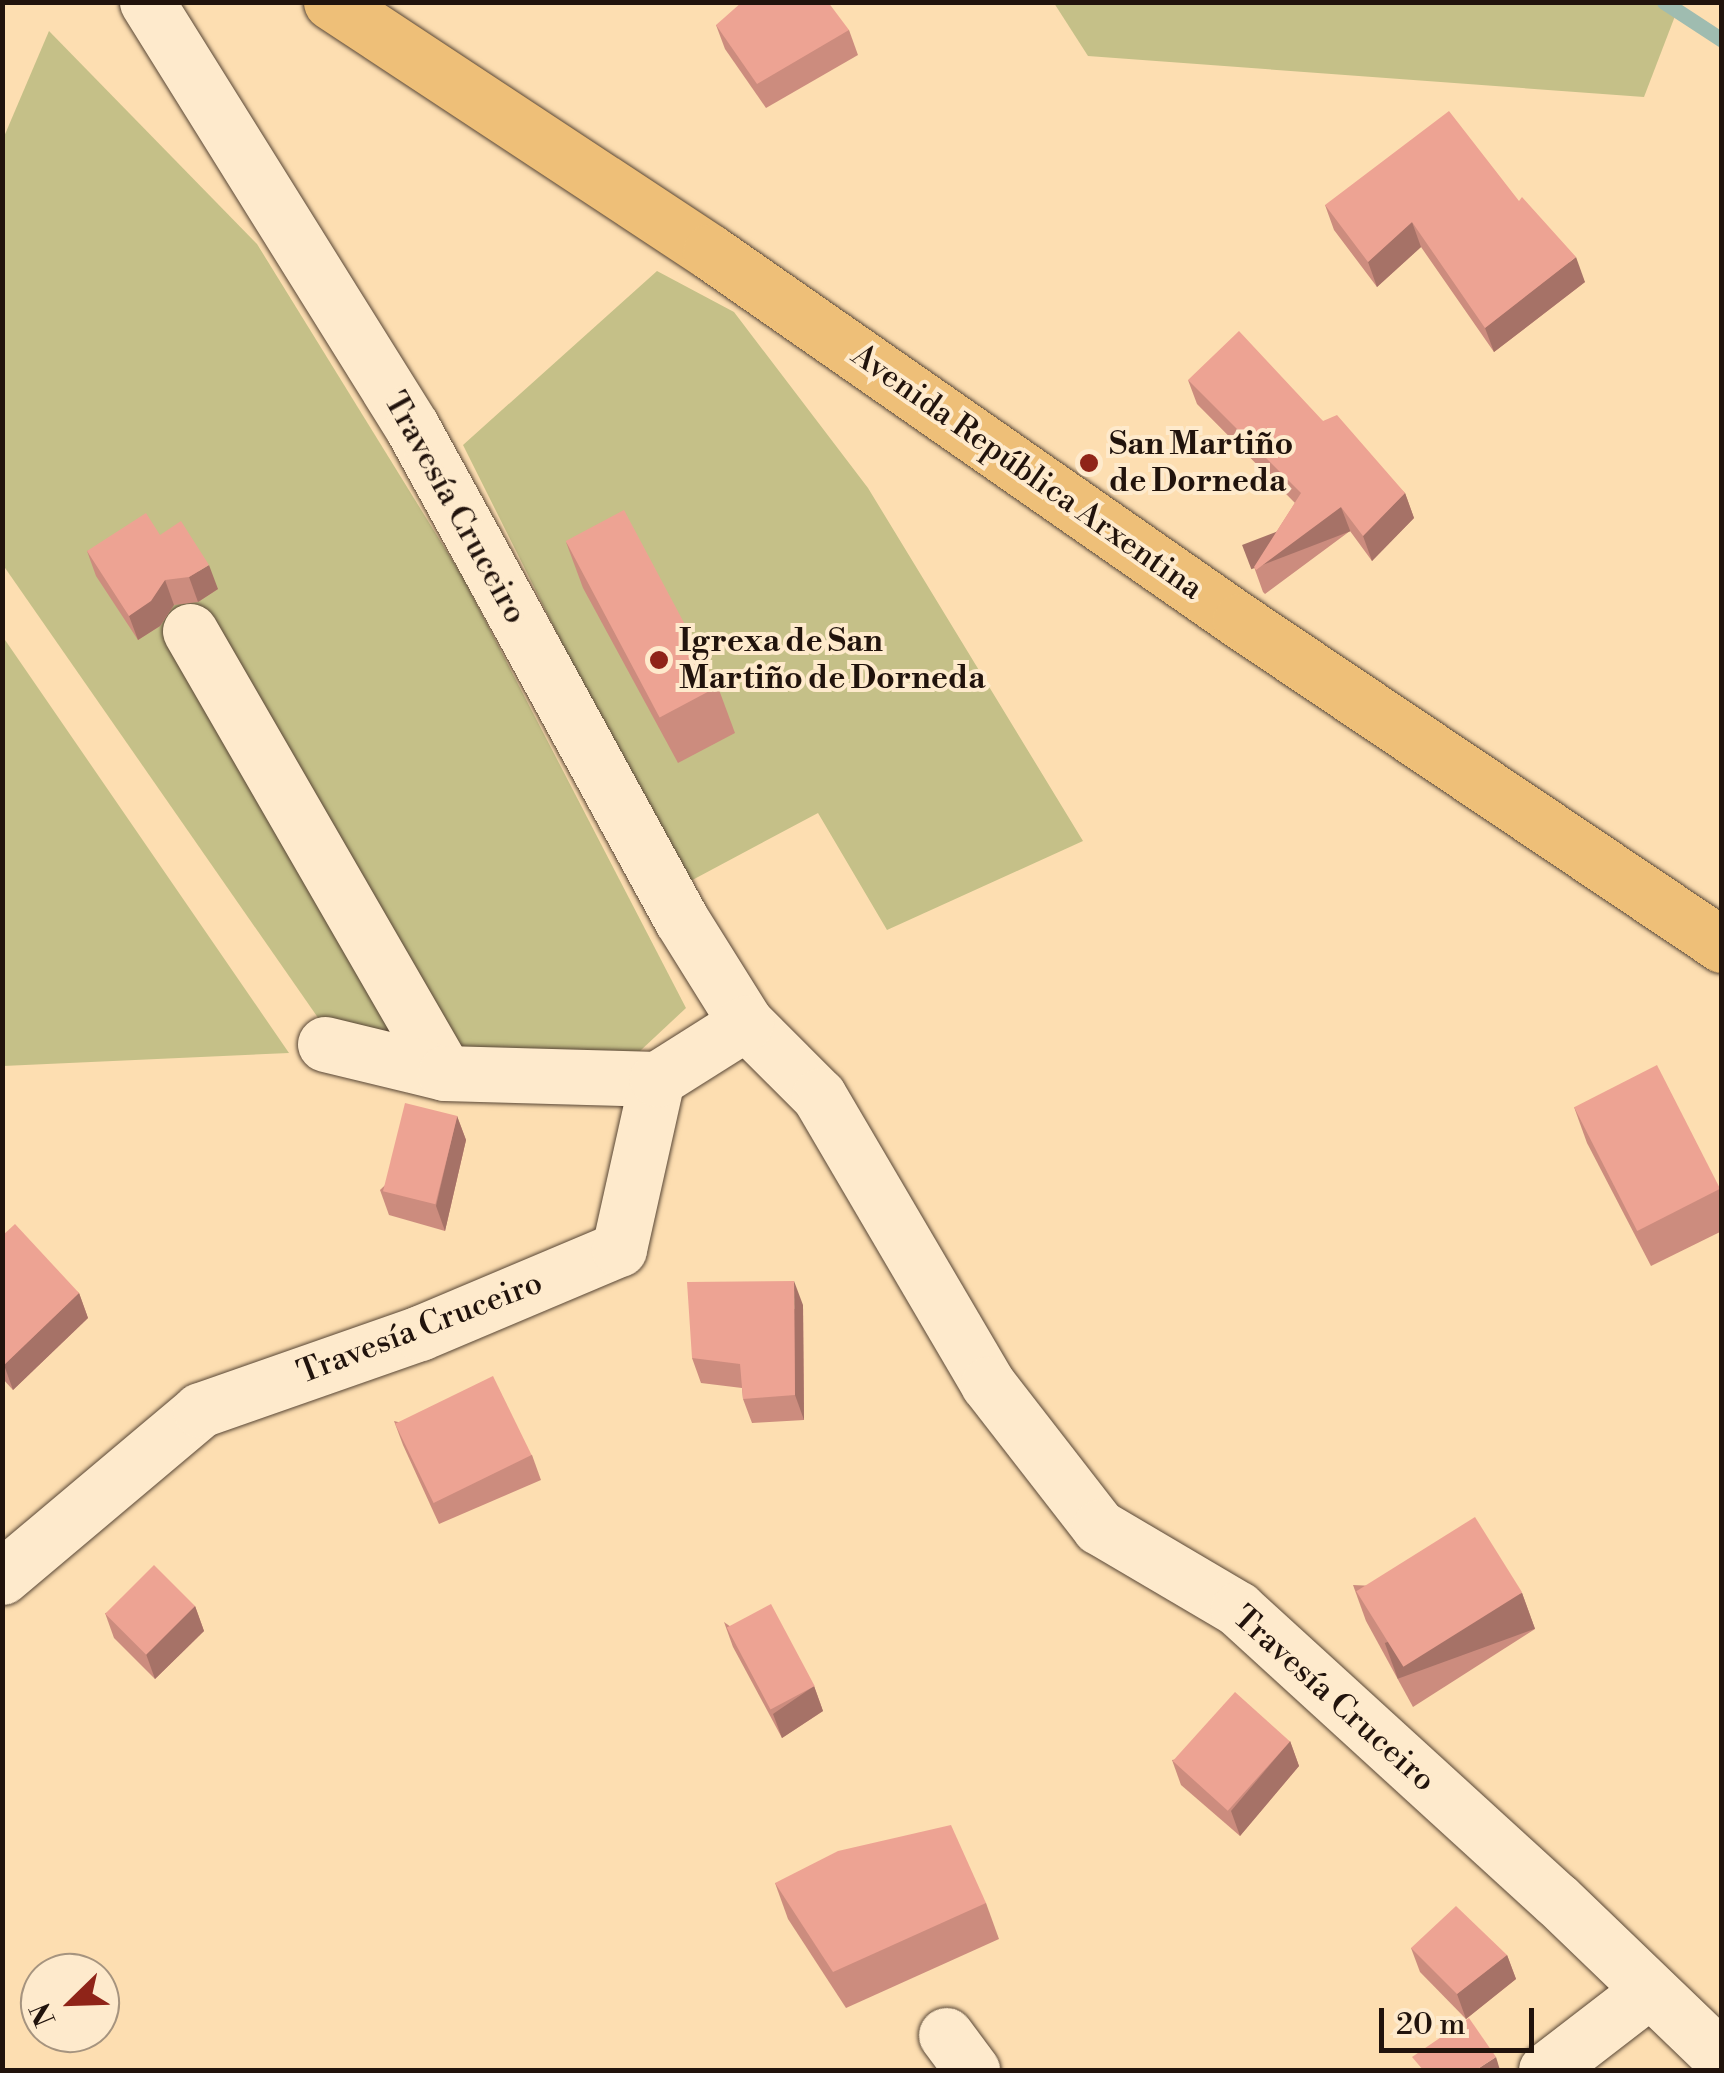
<!DOCTYPE html>
<meta charset="utf-8">
<style>
body{margin:0}
#map{position:relative;width:1724px;height:2073px;overflow:hidden;background:#fddeb1;font-family:"Libre Bodoni",serif}
div>[style]{position:absolute}
.green>*{inset:0;background:#c5c088}
.stream>*{height:15px;margin:-7.5px;padding:0 7.5px;transform-origin:7.5px;border-radius:7.5px;background:#9fbcb0}
.roads{filter:drop-shadow(0 0 2px #584635) drop-shadow(0 0 2px #584635)}
.minor>*{height:55px;margin:-27.5px;padding:0 27.5px;transform-origin:27.5px;border-radius:27.5px;background:#feeacc}
.major>*{height:55px;margin:-27.5px;padding:0 27.5px;transform-origin:27.5px;border-radius:27.5px;background:#eebf78}
.wall>*{inset:0;background:#cc8c7e}
.shaded-wall>*{inset:0;background:#a67267;transform-origin:0 0}
.building>*{inset:0;background:#eda393;transform-origin:0 0}
.dots>*{width:28px;height:28px;translate:-50% -50%;box-sizing:border-box;border:5px solid #feeacc;border-radius:50%}
span{translate:-50% -50%;white-space:nowrap;text-align:center;line-height:1.15;-webkit-text-stroke:8px #feeacc;paint-order:stroke}
.poi-label{font-size:32px;color:#21130c;font-weight:700}
.left{translate:0 -50%;text-align:left}
.street-label{font-size:32px;color:#21130c}
.frame{position:absolute;inset:0;border:5px solid #21130c;pointer-events:none}
.north{position:absolute;left:20px;top:1953px;width:100px;height:100px;box-sizing:border-box;background:#feeacc;border:2px solid #a6947f;border-radius:50%;rotate:247deg;font-size:28px;font-weight:700;line-height:40px;text-align:center;color:#21130c}
.north::after{content:'';display:block;margin:auto;width:35px;height:45px;background:#8f2418;clip-path:polygon(50% 0,100% 100%,50% 72%,0 100%)}
.scale{position:absolute;left:1379px;top:2008px;width:155px;height:45px;box-sizing:border-box;border:5px solid #21130c;border-top:0;padding-left:12px;font-size:30px;line-height:35px;white-space:nowrap;color:#21130c;-webkit-text-stroke:8px #feeacc;paint-order:stroke}
</style>
<div id="map">
<div class="green">
<i style="clip-path:polygon(1054px 3px,1680px 3px,1644px 97px,1088px 56px)"></i>
<i style="clip-path:polygon(49px 31px,257px 244px,462px 576px,686px 1008px,640px 1051px,470px 1048px,330px 1035px,3px 565px,3px 139px)"></i>
<i style="clip-path:polygon(657px 271px,734px 312px,868px 488px,1083px 841px,887px 930px,818px 813px,683px 885px,463px 445px)"></i>
<i style="clip-path:polygon(2px 637px,3px 637px,289px 1053px,3px 1066px)"></i>
</div>
<div class="stream">
<i style="left:1664px;top:2px;width:69px;rotate:33.2deg"></i>
</div>
<div class="roads">
<div class="minor">
<i style="left:147px;top:2px;width:501px;rotate:58.06deg"></i>
<i style="left:412px;top:427px;width:561px;rotate:61.33deg"></i>
<i style="left:681px;top:919px;width:123px;rotate:58deg"></i>
<i style="left:746px;top:1023px;width:103px;rotate:45deg"></i>
<i style="left:819px;top:1096px;width:334px;rotate:59.6deg"></i>
<i style="left:988px;top:1384px;width:181px;rotate:52.2deg"></i>
<i style="left:1099px;top:1527px;width:161px;rotate:30.5deg"></i>
<i style="left:1238px;top:1609px;width:430px;rotate:42.4deg"></i>
<i style="left:1556px;top:1899px;width:231px;rotate:43.9deg"></i>
<i style="left:190px;top:631px;width:510px;rotate:60.02deg"></i>
<i style="left:325px;top:1044px;width:123px;rotate:13.6deg"></i>
<i style="left:445px;top:1073px;width:212px;rotate:1.6deg"></i>
<i style="left:2px;top:1577px;width:259px;rotate:-40.1deg"></i>
<i style="left:200px;top:1410px;width:233px;rotate:-19.3deg"></i>
<i style="left:420px;top:1333px;width:216px;rotate:-22.9deg"></i>
<i style="left:619px;top:1249px;width:174px;rotate:-77.4deg"></i>
<i style="left:657px;top:1079px;width:105px;rotate:-32.2deg"></i>
<i style="left:946px;top:2035px;width:44px;rotate:53.4deg"></i>
<i style="left:1546px;top:2070px;width:131px;rotate:-37.6deg"></i>
</div>
<div class="major">
<i style="left:331px;top:2px;width:454px;rotate:33.4deg"></i>
<i style="left:710px;top:252px;width:646px;rotate:34.85deg"></i>
<i style="left:1240px;top:621px;width:581px;rotate:33.91deg"></i>
</div>
</div>
<div class="wall">
<i style="clip-path:polygon(716px 25px,849px 30px,858px 55px,766px 108px,725px 49px)"></i>
<i style="clip-path:polygon(1519px 201px,1585px 282px,1494px 352px,1421px 247px,1377px 287px,1334px 230px,1325px 205px)"></i>
<i style="clip-path:polygon(1188px 380px,1323px 421px,1405px 493px,1414px 518px,1372px 561px,1350px 531px,1265px 594px,1263px 592px,1254px 567px,1295px 503px,1197px 404px)"></i>
<i style="clip-path:polygon(160px 535px,218px 589px,198px 602px,174px 605px,160px 626px,138px 640px,96px 576px,87px 551px)"></i>
<i style="clip-path:polygon(566px 542px,718px 687px,735px 733px,678px 763px,583px 588px)"></i>
<i style="clip-path:polygon(1574px 1107px,1720px 1189px,1722px 1193px,1722px 1231px,1651px 1266px,1587px 1143px)"></i>
<i style="clip-path:polygon(457px 1116px,466px 1140px,445px 1231px,389px 1215px,380px 1190px)"></i>
<i style="clip-path:polygon(2px 1236px,79px 1293px,88px 1318px,13px 1390px,2px 1378px)"></i>
<i style="clip-path:polygon(803px 1305px,804px 1420px,752px 1423px,743px 1399px,742px 1388px,701px 1383px,692px 1358px)"></i>
<i style="clip-path:polygon(394px 1421px,532px 1455px,541px 1480px,439px 1524px,403px 1445px)"></i>
<i style="clip-path:polygon(1353px 1585px,1522px 1593px,1535px 1629px,1413px 1707px,1366px 1621px)"></i>
<i style="clip-path:polygon(195px 1606px,204px 1631px,155px 1679px,114px 1638px,105px 1613px)"></i>
<i style="clip-path:polygon(724px 1622px,814px 1686px,823px 1711px,782px 1738px,733px 1647px)"></i>
<i style="clip-path:polygon(1290px 1741px,1299px 1766px,1240px 1836px,1181px 1785px,1172px 1760px)"></i>
<i style="clip-path:polygon(775px 1883px,986px 1903px,999px 1939px,846px 2008px,788px 1919px)"></i>
<i style="clip-path:polygon(1411px 1948px,1507px 1955px,1516px 1979px,1466px 2019px,1420px 1972px)"></i>
</div>
<div class="shaded-wall">
<i style="clip-path:polygon(1412px 222px,1421px 247px,1377px 287px,1368px 262px)"></i>
<i style="clip-path:polygon(1576px 257px,1585px 282px,1494px 352px,1485px 328px)"></i>
<i style="clip-path:polygon(1405px 493px,1414px 518px,1372px 561px,1363px 536px)"></i>
<i style="left:1341px;top:507px;width:26px;height:106px;rotate:69deg"></i>
<i style="clip-path:polygon(209px 565px,218px 589px,198px 602px,189px 577px)"></i>
<i style="clip-path:polygon(165px 580px,174px 605px,160px 626px,138px 640px,129px 616px)"></i>
<i style="clip-path:polygon(457px 1116px,466px 1140px,445px 1231px,436px 1206px)"></i>
<i style="clip-path:polygon(794px 1281px,803px 1305px,804px 1420px,795px 1395px)"></i>
<i style="clip-path:polygon(79px 1293px,88px 1318px,13px 1390px,4px 1365px)"></i>
<i style="left:1522px;top:1593px;width:38px;height:146px;rotate:70deg"></i>
<i style="clip-path:polygon(195px 1606px,204px 1631px,155px 1679px,146px 1654px)"></i>
<i style="clip-path:polygon(814px 1686px,823px 1711px,782px 1738px,773px 1714px)"></i>
<i style="clip-path:polygon(1290px 1741px,1299px 1766px,1240px 1836px,1231px 1811px)"></i>
<i style="clip-path:polygon(1507px 1955px,1516px 1979px,1466px 2019px,1457px 1994px)"></i>
<i style="clip-path:polygon(1496px 2057px,1500px 2070px,1476px 2070px)"></i>
</div>
<div class="building">
<i style="clip-path:polygon(742px 2px,828px 2px,849px 30px,757px 84px,716px 25px)"></i>
<i style="clip-path:polygon(1449px 111px,1519px 201px,1522px 197px,1576px 257px,1485px 328px,1412px 222px,1368px 262px,1325px 205px)"></i>
<i style="clip-path:polygon(1239px 331px,1323px 421px,1337px 415px,1405px 493px,1363px 536px,1341px 507px,1256px 570px,1254px 567px,1301px 493px,1188px 380px)"></i>
<i style="left:624px;top:510px;width:200px;height:66px;rotate:62deg"></i>
<i style="clip-path:polygon(146px 513px,160px 535px,181px 521px,209px 565px,189px 577px,165px 580px,151px 601px,129px 616px,87px 551px)"></i>
<i style="left:1657px;top:1065px;width:139px;height:93px;rotate:63deg"></i>
<i style="left:405px;top:1103px;width:54px;height:91px;rotate:14deg"></i>
<i style="clip-path:polygon(15px 1224px,79px 1293px,4px 1365px,2px 1363px,2px 1236px)"></i>
<i style="clip-path:polygon(794px 1281px,795px 1395px,743px 1399px,740px 1364px,692px 1358px,687px 1282px)"></i>
<i style="left:493px;top:1376px;width:88px;height:109px;rotate:64deg"></i>
<i style="left:1475px;top:1517px;width:89px;height:140px;rotate:58deg"></i>
<i style="left:154px;top:1565px;width:58px;height:69px;rotate:45deg"></i>
<i style="left:771px;top:1604px;width:93px;height:50px;rotate:62deg"></i>
<i style="left:1235px;top:1692px;width:74px;height:93px;rotate:42deg"></i>
<i style="clip-path:polygon(951px 1825px,986px 1903px,833px 1972px,775px 1883px,838px 1851px)"></i>
<i style="clip-path:polygon(1456px 1906px,1507px 1955px,1457px 1994px,1411px 1948px)"></i>
<i style="clip-path:polygon(1469px 2018px,1496px 2057px,1476px 2070px,1423px 2070px,1412px 2057px)"></i>
</div>
<div class="dots">
<i style="left:1089px;top:463px;background:#8f2418"></i>
<i style="left:659px;top:660px;background:#8f2418"></i>
</div>
<div class="poi-label">
<span class="left" style="left:1109px;top:463px">San Martiño<br>de Dorneda</span>
<span class="left" style="left:679px;top:660px">Igrexa de San<br>Martiño de Dorneda</span>
</div>
<div class="street-label">
<span style="left:1027px;top:472px;rotate:35deg">Avenida República Arxentina</span>
<span style="left:455px;top:508px;rotate:61deg">Travesía Cruceiro</span>
<span style="left:420px;top:1328px;rotate:-21deg">Travesía Cruceiro</span>
<span style="left:1334px;top:1699px;rotate:42deg">Travesía Cruceiro</span>
</div>
<div class="frame"></div>
<div class="north">N</div>
<div class="scale">20 m</div>
</div>
